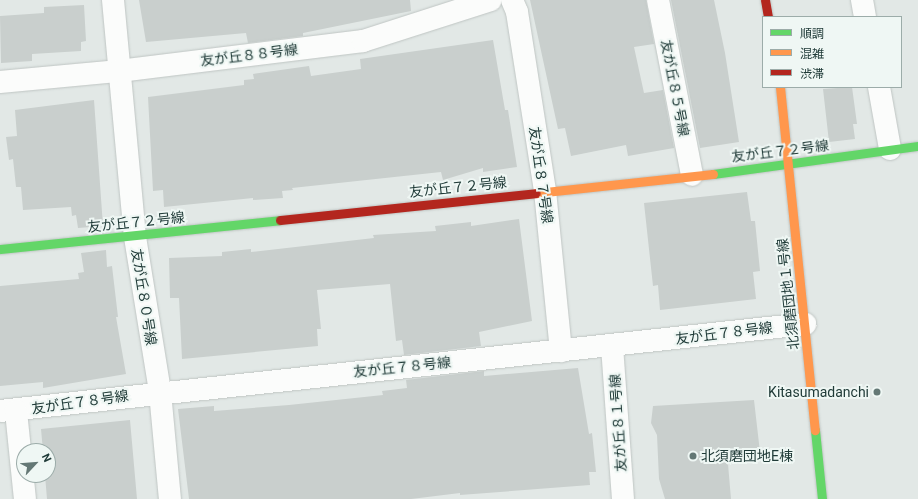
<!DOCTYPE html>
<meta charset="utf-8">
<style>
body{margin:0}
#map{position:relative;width:918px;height:499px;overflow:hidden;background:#e2e8e6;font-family:Roboto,"Noto Sans JP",sans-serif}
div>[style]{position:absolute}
.building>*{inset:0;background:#c9cfcd}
.roads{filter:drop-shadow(0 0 1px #bfc5c3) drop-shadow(0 0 1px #bfc5c3)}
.street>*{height:22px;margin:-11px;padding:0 11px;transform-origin:11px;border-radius:11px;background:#fbfcfb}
.fast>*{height:9px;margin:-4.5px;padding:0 4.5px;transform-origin:4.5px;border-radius:4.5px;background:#63d668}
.slow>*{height:9px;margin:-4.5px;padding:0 4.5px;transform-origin:4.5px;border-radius:4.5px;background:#ff974d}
.jam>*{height:9px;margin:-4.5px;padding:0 4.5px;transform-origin:4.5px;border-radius:4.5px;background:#b3261e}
.dots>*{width:11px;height:11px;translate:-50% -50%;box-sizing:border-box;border:2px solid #eff7f4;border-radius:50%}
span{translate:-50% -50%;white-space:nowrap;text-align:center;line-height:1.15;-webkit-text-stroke:4px #eff7f4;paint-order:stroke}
.street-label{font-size:14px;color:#203b38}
.poi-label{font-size:14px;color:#203b38}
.right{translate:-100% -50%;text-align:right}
.left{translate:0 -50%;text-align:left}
.legend{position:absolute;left:762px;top:16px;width:140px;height:72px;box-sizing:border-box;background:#eff7f4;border:1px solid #9caca9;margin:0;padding:5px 7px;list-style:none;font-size:12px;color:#203b38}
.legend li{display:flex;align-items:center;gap:8px;height:20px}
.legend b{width:20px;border:1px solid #9caca9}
.north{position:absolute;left:16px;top:443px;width:40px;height:40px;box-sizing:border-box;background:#eff7f4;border:1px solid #9caca9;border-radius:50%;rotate:64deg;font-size:11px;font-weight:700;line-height:16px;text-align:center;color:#203b38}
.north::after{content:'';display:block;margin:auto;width:14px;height:18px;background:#647875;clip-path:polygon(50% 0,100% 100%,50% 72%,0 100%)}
</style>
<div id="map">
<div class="building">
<i style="clip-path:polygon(139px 0,410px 0,411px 11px,303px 33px,303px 36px,248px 43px,246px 33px,146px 42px)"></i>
<i style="clip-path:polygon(530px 0,646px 0,654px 44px,634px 47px,644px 93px,663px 90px,674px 148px,628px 156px,626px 145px,571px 156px,565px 128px,558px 129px)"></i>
<i style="clip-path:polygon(671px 0,714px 0,725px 53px,739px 142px,700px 148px)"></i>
<i style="clip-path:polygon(84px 5px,86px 41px,81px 42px,81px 51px,32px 54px,32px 61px,1px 63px,0 16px,44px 13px,44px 7px)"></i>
<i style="clip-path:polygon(493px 40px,505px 110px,508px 110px,517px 167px,483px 172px,483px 168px,443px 180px,441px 172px,292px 188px,293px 190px,282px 191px,283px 198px,253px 200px,253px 198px,164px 207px,163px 190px,153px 191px,148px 97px,244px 85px,244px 80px,254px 79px,253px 74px,309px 66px,311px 76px,361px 69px,360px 59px)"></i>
<i style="clip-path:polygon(852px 87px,857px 124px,853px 124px,855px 139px,829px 142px,823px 89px)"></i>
<i style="clip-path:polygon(94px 100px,103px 226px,78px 228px,76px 215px,72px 216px,71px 207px,23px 210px,21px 187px,16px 187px,13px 159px,9px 160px,6px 137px,17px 136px,15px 110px)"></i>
<i style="clip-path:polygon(747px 192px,751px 221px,755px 221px,760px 271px,753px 272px,756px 299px,660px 310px,658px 285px,653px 286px,644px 203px)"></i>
<i style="clip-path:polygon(519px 219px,532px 321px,479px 332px,481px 346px,404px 355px,402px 340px,396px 341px,390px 284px,317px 290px,321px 329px,317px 329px,318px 346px,182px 359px,179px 298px,170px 298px,169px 258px,222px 256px,222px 252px,251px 249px,251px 252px,374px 238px,373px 235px,436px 231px,435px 226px,471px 222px,471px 226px)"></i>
<i style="clip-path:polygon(106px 250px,107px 267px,112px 266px,118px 317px,116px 317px,126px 374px,43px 388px,43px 382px,0 386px,0 286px,79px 279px,78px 273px,84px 272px,81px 253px)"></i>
<i style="clip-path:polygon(578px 368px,589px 434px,592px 433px,596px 472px,589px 472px,590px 485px,460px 495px,460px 493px,411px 499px,189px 499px,178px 409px,214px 406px,214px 411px,289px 405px,383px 395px,382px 391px,407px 388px,406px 380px,484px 371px,484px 376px)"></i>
<i style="clip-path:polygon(754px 400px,761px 461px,728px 464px,731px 499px,665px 499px,659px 479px,657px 435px,651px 423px,653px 406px)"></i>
<i style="clip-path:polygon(130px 420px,137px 499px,47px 499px,45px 475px,48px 475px,48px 451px,43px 451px,41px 429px)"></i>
</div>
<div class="roads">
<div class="street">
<i style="left:113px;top:0;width:238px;rotate:84.7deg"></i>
<i style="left:135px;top:237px;width:157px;rotate:80.8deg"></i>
<i style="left:160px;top:392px;width:107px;rotate:84.7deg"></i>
<i style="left:512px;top:0;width:13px;rotate:67deg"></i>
<i style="left:517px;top:12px;width:181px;rotate:81.1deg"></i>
<i style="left:545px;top:191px;width:161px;rotate:84.3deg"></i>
<i style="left:658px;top:0;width:178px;rotate:79deg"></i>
<i style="left:862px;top:0;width:17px;rotate:80deg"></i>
<i style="left:0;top:82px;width:120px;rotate:-5.3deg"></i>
<i style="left:119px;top:71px;width:246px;rotate:-7deg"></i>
<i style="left:363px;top:41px;width:134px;rotate:-17.8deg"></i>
<i style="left:879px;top:87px;width:63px;rotate:79.9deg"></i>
<i style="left:612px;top:346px;width:153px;rotate:85.9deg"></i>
<i style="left:0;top:411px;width:810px;rotate:-6.17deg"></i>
<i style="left:16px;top:411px;width:88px;rotate:84.2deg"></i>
</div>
<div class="fast">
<i style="left:713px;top:174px;width:207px;rotate:-7.8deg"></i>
<i style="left:0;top:249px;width:281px;rotate:-5.9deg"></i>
<i style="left:815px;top:430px;width:69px;rotate:84.2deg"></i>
</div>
<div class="slow">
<i style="left:780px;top:87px;width:345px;rotate:84.2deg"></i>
<i style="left:536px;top:193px;width:178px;rotate:-6.1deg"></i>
</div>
<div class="jam">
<i style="left:765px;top:0;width:17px;rotate:80deg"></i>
<i style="left:280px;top:220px;width:257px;rotate:-6deg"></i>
</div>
</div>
<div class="dots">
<i style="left:877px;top:392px;background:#647875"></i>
<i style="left:693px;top:456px;background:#647875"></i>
</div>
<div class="street-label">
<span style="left:249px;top:55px;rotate:-7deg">友が丘８８号線</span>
<span style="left:675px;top:88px;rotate:79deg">友が丘８５号線</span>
<span style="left:780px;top:151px;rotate:-7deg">友が丘７２号線</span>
<span style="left:541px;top:175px;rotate:82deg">友が丘８７号線</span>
<span style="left:458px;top:187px;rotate:-6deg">友が丘７２号線</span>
<span style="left:136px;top:222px;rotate:-6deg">友が丘７２号線</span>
<span style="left:788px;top:294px;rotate:-96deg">北須磨団地１号線</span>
<span style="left:144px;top:297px;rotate:81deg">友が丘８０号線</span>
<span style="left:724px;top:333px;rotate:-7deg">友が丘７８号線</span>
<span style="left:402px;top:367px;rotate:-6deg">友が丘７８号線</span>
<span style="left:80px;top:402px;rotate:-8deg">友が丘７８号線</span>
<span style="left:618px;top:423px;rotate:-94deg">友が丘８１号線</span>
</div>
<div class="poi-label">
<span class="right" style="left:869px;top:392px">Kitasumadanchi</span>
<span class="left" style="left:701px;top:456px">北須磨団地E棟</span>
</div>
<ul class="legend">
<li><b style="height:5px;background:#63d668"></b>順調</li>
<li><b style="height:5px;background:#ff974d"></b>混雑</li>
<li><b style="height:5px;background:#b3261e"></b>渋滞</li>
</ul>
<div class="north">N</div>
</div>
